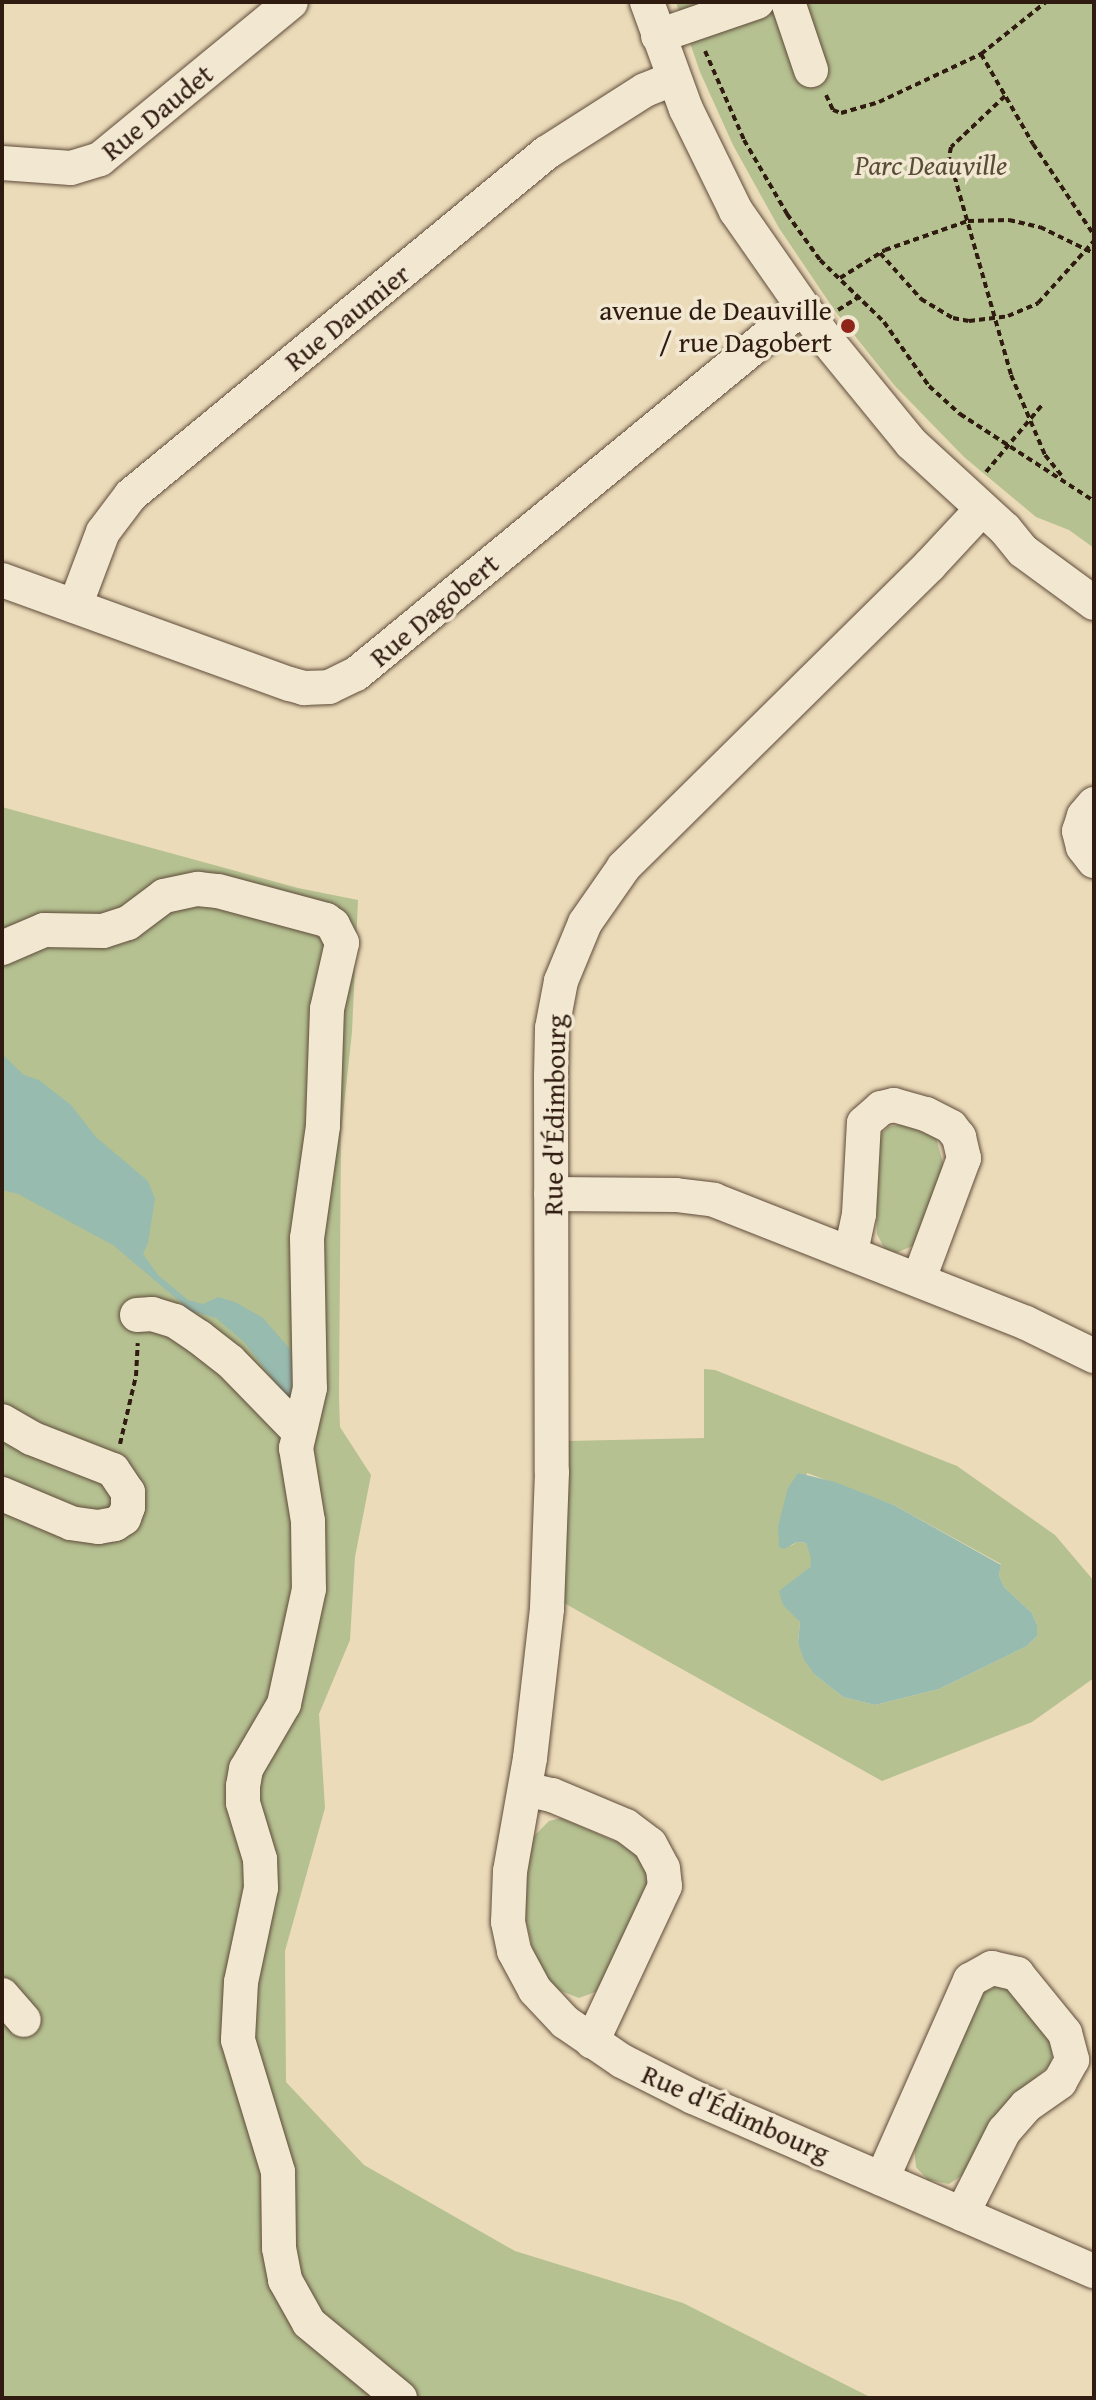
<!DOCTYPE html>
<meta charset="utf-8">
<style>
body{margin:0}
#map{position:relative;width:1096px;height:2400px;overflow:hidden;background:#ebdbb9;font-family:"Gentium Book Plus",serif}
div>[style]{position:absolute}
.green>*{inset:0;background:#b5c191}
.water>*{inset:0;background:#98bbaf}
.path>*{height:4px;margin-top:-2px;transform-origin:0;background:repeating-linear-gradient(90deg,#301b10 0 6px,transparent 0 10px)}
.roads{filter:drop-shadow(0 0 2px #5f4b3a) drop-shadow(0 0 2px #5f4b3a)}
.minor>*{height:34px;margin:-17px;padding:0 17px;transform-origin:17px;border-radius:17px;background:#f2e8d2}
.dots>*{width:22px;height:22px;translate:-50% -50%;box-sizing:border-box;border:4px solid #f2e8d2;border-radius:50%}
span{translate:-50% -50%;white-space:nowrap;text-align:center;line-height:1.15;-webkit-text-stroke:7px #f2e8d2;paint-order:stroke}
.street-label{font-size:28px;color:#301b10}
.park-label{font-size:28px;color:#584d37;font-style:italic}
.poi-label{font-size:28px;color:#301b10}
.right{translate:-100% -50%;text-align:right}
.frame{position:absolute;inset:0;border:4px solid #301b10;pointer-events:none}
</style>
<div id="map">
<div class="green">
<i style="clip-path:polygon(676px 2px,1094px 2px,1094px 548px,1069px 530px,1036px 517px,964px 457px,895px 386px,835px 311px,779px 228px,733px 145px,700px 72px)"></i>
<i style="clip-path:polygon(2px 807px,298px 888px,358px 900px,352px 1032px,341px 1133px,339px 1397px,340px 1427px,371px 1475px,355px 1557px,350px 1640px,319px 1714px,325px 1808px,285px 1951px,286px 2082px,364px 2165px,515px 2251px,683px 2303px,872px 2398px,2px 2398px)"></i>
<i style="clip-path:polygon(903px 1124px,936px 1138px,944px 1166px,915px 1245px,896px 1253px,885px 1250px,877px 1234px,875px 1171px,878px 1138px,888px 1127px)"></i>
<i style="clip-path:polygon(evenodd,704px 1369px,715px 1370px,957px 1466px,1055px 1535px,1094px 1581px,1094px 1678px,1032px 1722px,882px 1781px,564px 1603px,567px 1441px,704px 1438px,704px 1369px,807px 1473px,894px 1505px,1001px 1564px,999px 1575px,1004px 1587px,1032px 1613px,1037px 1625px,1037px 1636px,1027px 1646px,939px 1689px,875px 1705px,843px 1697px,815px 1675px,798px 1642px,800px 1622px,794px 1613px,790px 1584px,810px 1567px,812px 1558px,806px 1543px,797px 1542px,791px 1546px,807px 1473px)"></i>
<i style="clip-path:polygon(561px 1818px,631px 1848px,643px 1861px,649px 1879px,598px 1991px,579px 1998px,553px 1988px,535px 1958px,524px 1912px,531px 1839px,549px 1821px)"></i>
<i style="clip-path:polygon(1002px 1985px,1011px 1988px,1048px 2034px,1053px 2051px,1050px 2065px,993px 2117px,964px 2174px,949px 2184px,928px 2180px,916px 2167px,914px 2148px,978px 2000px,985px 1991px)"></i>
</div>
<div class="water">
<i style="clip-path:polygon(2px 1054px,24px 1075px,39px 1080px,71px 1105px,96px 1137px,148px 1181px,155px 1199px,148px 1243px,143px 1254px,158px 1275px,188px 1300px,203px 1304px,218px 1297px,235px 1302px,263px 1318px,290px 1349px,295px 1370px,293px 1406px,245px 1343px,216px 1318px,191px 1311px,113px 1245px,18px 1194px,2px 1190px)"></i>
<i style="clip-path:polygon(798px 1473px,835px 1482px,894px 1505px,1001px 1565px,999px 1575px,1004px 1587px,1032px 1613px,1037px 1625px,1037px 1636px,1027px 1646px,939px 1689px,875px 1705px,843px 1697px,815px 1675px,804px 1660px,798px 1642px,800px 1622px,783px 1605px,779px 1591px,810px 1567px,811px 1558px,806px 1543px,797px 1542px,784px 1549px,779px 1547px,778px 1526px,788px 1488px)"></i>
</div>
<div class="path">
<i style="left:705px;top:51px;width:97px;rotate:66.3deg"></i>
<i style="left:744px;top:140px;width:86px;rotate:59.8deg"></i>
<i style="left:787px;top:214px;width:57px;rotate:54.3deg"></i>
<i style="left:820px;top:260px;width:89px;rotate:44.1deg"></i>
<i style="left:884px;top:322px;width:78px;rotate:54.9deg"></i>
<i style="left:929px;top:386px;width:42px;rotate:42.1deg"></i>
<i style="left:960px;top:414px;width:160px;rotate:33deg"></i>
<i style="left:981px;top:54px;width:104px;rotate:60deg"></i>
<i style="left:1033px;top:144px;width:110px;rotate:56.2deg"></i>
<i style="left:826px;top:95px;width:17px;rotate:65deg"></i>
<i style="left:833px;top:110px;width:9px;rotate:21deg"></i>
<i style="left:841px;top:113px;width:40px;rotate:-16deg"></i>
<i style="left:879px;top:102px;width:113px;rotate:-25.2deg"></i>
<i style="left:981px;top:54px;width:83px;rotate:-38.7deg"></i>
<i style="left:1005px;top:96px;width:74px;rotate:136.6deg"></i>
<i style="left:951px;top:147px;width:10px;rotate:101deg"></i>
<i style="left:949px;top:157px;width:227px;rotate:74.1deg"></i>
<i style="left:1011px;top:375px;width:87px;rotate:67deg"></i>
<i style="left:1045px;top:455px;width:27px;rotate:51deg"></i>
<i style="left:880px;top:253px;width:62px;rotate:48.3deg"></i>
<i style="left:921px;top:299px;width:37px;rotate:31deg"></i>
<i style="left:953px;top:318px;width:16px;rotate:11deg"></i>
<i style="left:969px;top:321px;width:39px;rotate:-7deg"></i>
<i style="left:1008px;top:316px;width:33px;rotate:-23deg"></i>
<i style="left:1038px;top:303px;width:84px;rotate:-47.9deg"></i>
<i style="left:840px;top:278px;width:53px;rotate:-31.9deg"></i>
<i style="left:885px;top:250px;width:88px;rotate:-19.3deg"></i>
<i style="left:968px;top:221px;width:41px;rotate:-1.4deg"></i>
<i style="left:1009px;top:220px;width:32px;rotate:13deg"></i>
<i style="left:1040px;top:227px;width:57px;rotate:26.1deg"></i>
<i style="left:838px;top:310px;width:26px;rotate:-32deg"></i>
<i style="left:986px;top:472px;width:87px;rotate:-50.1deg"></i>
<i style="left:120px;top:1444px;width:70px;rotate:-76.8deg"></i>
<i style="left:136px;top:1376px;width:33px;rotate:-87deg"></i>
</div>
<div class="roads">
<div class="minor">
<i style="left:647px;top:2px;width:114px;rotate:70deg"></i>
<i style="left:686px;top:109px;width:114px;rotate:63.9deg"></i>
<i style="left:736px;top:211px;width:149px;rotate:55.1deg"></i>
<i style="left:821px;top:333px;width:142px;rotate:50.7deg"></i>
<i style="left:911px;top:443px;width:127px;rotate:42.5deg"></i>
<i style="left:1005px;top:529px;width:28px;rotate:51deg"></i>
<i style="left:1023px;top:551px;width:88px;rotate:36.2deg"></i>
<i style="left:788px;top:2px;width:72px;rotate:71.3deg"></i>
<i style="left:658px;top:36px;width:105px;rotate:-19deg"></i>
<i style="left:2px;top:163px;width:69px;rotate:4.1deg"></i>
<i style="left:71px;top:168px;width:30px;rotate:-17deg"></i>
<i style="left:100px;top:159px;width:247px;rotate:-39.4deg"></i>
<i style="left:982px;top:509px;width:78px;rotate:132.9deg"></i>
<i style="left:929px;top:566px;width:429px;rotate:135.4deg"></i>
<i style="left:624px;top:867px;width:68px;rotate:124.9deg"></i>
<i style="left:585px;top:923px;width:63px;rotate:112.5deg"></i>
<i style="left:561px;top:981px;width:48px;rotate:100.8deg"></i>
<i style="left:552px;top:1028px;width:49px;rotate:91.2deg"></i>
<i style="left:551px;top:1077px;width:395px;rotate:89.9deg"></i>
<i style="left:552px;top:1472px;width:137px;rotate:92.1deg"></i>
<i style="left:547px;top:1609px;width:150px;rotate:96.5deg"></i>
<i style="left:530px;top:1758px;width:115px;rotate:100deg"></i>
<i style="left:510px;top:1871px;width:51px;rotate:92.2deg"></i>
<i style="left:508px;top:1922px;width:30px;rotate:78deg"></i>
<i style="left:514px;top:1951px;width:44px;rotate:61.7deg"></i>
<i style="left:535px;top:1990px;width:44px;rotate:46.8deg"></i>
<i style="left:565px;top:2022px;width:69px;rotate:34.4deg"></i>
<i style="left:622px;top:2061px;width:80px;rotate:26.9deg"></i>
<i style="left:693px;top:2097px;width:437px;rotate:23.5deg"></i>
<i style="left:2px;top:580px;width:306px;rotate:19.9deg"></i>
<i style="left:290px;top:684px;width:15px;rotate:16deg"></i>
<i style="left:304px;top:688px;width:25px;rotate:-2deg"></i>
<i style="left:329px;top:687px;width:30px;rotate:-26deg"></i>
<i style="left:356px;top:674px;width:578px;rotate:-39.39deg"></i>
<i style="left:75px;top:606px;width:79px;rotate:-69.3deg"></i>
<i style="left:103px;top:532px;width:46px;rotate:-52.9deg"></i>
<i style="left:131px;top:495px;width:538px;rotate:-39.49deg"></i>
<i style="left:546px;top:153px;width:117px;rotate:-32.5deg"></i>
<i style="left:645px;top:90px;width:31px;rotate:-22deg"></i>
<i style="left:1094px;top:804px;width:16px;rotate:130deg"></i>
<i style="left:1084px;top:816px;width:16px;rotate:108deg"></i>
<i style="left:1079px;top:831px;width:16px;rotate:76deg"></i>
<i style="left:1083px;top:847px;width:18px;rotate:52deg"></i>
<i style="left:2px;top:948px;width:46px;rotate:-23.2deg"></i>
<i style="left:44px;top:930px;width:59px;rotate:1deg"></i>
<i style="left:103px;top:931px;width:26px;rotate:-18deg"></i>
<i style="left:128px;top:923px;width:45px;rotate:-36.9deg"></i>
<i style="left:164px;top:896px;width:35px;rotate:-12deg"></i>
<i style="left:198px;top:889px;width:20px;rotate:6deg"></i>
<i style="left:218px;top:891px;width:112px;rotate:15deg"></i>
<i style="left:326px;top:920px;width:9px;rotate:36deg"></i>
<i style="left:333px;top:925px;width:20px;rotate:63deg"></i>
<i style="left:342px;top:943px;width:68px;rotate:102.8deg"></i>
<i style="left:327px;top:1009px;width:117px;rotate:92deg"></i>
<i style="left:323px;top:1126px;width:113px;rotate:98.1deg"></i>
<i style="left:307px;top:1238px;width:150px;rotate:88.9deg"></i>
<i style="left:310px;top:1388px;width:62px;rotate:103.1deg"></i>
<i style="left:296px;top:1448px;width:74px;rotate:80.7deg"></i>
<i style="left:308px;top:1521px;width:68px;rotate:89.2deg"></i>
<i style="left:309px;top:1589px;width:118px;rotate:102.3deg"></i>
<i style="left:284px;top:1704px;width:75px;rotate:120.3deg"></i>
<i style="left:246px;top:1769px;width:17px;rotate:100deg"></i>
<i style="left:243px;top:1786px;width:17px;rotate:90deg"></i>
<i style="left:243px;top:1803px;width:59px;rotate:73.1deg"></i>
<i style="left:260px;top:1859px;width:29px;rotate:88deg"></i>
<i style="left:261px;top:1888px;width:96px;rotate:102deg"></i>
<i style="left:241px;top:1982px;width:58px;rotate:93deg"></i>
<i style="left:238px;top:2040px;width:138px;rotate:73.1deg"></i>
<i style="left:278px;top:2172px;width:76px;rotate:89.2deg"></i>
<i style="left:279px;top:2248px;width:33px;rotate:79deg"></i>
<i style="left:285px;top:2280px;width:49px;rotate:60.8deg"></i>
<i style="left:309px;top:2323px;width:118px;rotate:39.5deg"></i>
<i style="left:551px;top:1194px;width:125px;rotate:0.5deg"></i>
<i style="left:676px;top:1195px;width:38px;rotate:7deg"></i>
<i style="left:714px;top:1200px;width:335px;rotate:21.5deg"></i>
<i style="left:1026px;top:1323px;width:76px;rotate:25.9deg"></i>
<i style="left:851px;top:1252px;width:39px;rotate:-78deg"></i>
<i style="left:859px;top:1214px;width:91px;rotate:-86.9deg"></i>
<i style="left:864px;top:1123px;width:23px;rotate:-41deg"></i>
<i style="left:881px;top:1108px;width:13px;rotate:-13deg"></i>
<i style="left:894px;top:1105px;width:33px;rotate:16deg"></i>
<i style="left:926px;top:1114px;width:28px;rotate:27deg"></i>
<i style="left:951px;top:1127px;width:13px;rotate:51deg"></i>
<i style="left:959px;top:1137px;width:22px;rotate:77deg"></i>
<i style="left:964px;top:1158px;width:129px;rotate:110.4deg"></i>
<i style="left:137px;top:1315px;width:15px;rotate:-4deg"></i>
<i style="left:152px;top:1314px;width:24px;rotate:17deg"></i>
<i style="left:175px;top:1321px;width:29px;rotate:34deg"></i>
<i style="left:199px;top:1337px;width:39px;rotate:38deg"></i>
<i style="left:230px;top:1361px;width:98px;rotate:45.8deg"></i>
<i style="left:2px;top:1421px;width:34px;rotate:30deg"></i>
<i style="left:31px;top:1438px;width:88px;rotate:21.3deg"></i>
<i style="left:113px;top:1470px;width:27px;rotate:56deg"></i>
<i style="left:128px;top:1492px;width:15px;rotate:90deg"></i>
<i style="left:128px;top:1507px;width:12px;rotate:110deg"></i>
<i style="left:124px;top:1518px;width:11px;rotate:146deg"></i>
<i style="left:115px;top:1524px;width:17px;rotate:170deg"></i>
<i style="left:98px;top:1527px;width:27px;rotate:-172deg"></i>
<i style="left:71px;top:1523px;width:75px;rotate:-157.2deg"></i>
<i style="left:525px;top:1789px;width:28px;rotate:13deg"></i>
<i style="left:552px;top:1795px;width:80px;rotate:22.7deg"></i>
<i style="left:626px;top:1826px;width:30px;rotate:37deg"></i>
<i style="left:650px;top:1844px;width:27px;rotate:62deg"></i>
<i style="left:663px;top:1868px;width:18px;rotate:84deg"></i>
<i style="left:665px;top:1886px;width:172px;rotate:115.1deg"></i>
<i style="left:2px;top:1995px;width:33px;rotate:49deg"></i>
<i style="left:882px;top:2179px;width:218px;rotate:-66.1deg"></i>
<i style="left:970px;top:1980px;width:25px;rotate:-29deg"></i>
<i style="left:992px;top:1968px;width:26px;rotate:13deg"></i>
<i style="left:1017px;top:1974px;width:76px;rotate:50.9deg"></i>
<i style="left:1065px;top:2033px;width:28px;rotate:75deg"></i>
<i style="left:1072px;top:2060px;width:25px;rotate:119deg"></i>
<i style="left:1060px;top:2082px;width:42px;rotate:144.8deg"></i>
<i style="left:1026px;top:2106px;width:33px;rotate:131deg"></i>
<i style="left:1004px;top:2131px;width:93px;rotate:116.8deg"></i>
</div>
</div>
<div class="dots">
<i style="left:848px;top:326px;background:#8f2418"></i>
</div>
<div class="street-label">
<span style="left:157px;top:112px;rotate:-39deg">Rue Daudet</span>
<span style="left:347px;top:317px;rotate:-39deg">Rue Daumier</span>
<span style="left:434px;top:610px;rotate:-40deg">Rue Dagobert</span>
<span style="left:554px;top:1115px;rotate:-89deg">Rue d'Édimbourg</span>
<span style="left:736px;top:2113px;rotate:24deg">Rue d'Édimbourg</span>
</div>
<div class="park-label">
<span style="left:931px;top:165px">Parc Deauville</span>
</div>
<div class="poi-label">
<span class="right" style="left:832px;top:326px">avenue de Deauville<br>/ rue Dagobert</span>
</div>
<div class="frame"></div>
</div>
